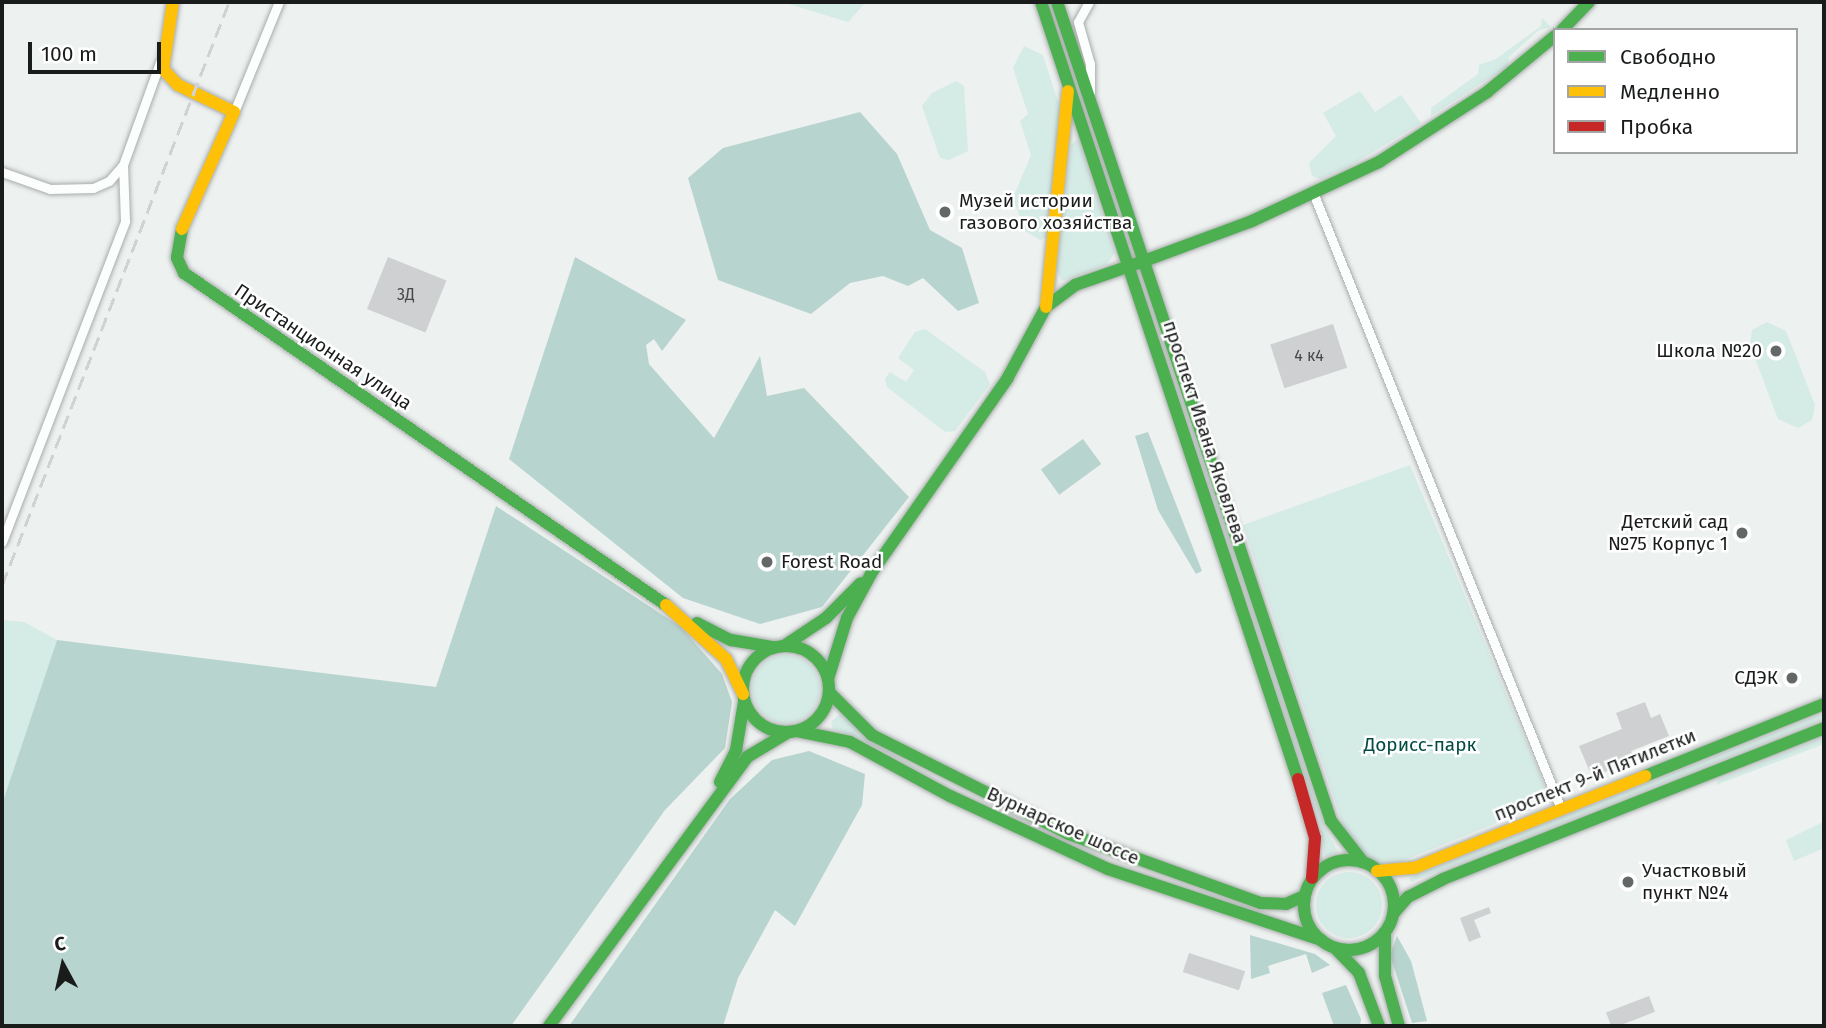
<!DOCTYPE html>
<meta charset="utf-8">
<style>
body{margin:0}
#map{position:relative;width:1826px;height:1028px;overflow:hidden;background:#edf1f0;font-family:"Fira Sans",sans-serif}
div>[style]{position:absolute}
.green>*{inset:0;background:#d5ebe6}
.round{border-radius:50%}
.forest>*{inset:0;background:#b8d4ce;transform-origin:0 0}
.building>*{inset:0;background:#cfd0d1;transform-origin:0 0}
.roads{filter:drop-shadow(0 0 2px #a9adac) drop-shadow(0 0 2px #a9adac)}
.street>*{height:9px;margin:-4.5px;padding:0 4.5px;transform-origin:4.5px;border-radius:4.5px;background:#fcfdfd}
.fast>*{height:12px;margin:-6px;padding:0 6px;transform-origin:6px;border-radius:6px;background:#4caf50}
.fast>.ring{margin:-6px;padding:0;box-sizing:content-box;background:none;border:12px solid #4caf50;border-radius:50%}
.slow>*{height:12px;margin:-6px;padding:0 6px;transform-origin:6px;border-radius:6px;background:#ffc107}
.jam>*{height:12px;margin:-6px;padding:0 6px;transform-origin:6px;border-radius:6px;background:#c62828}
.rail>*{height:2.5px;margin-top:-1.25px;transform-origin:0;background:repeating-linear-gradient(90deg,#d2d2d2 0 14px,transparent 0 21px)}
.dots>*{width:19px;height:19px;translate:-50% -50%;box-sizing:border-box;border:4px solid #fff;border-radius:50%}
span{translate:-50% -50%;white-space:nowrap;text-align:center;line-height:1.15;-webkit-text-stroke:5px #fff;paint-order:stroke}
.number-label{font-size:16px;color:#464948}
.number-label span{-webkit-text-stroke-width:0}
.poi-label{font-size:19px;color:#191c1b}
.left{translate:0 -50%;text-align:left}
.right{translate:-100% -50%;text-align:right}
.street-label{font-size:19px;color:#191c1b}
.park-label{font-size:19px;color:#024c42}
.frame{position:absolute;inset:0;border:4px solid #191c1b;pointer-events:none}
.legend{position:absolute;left:1553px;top:28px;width:245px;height:126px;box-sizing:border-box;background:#fff;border:2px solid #a3a4a4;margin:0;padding:9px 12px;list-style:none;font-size:21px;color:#191c1b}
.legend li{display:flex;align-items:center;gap:14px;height:35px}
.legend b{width:35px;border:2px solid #a3a4a4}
.north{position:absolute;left:28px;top:930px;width:70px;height:70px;-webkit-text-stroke:5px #fff;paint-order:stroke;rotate:352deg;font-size:19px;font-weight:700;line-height:28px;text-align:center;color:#191c1b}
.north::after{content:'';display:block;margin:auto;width:24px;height:32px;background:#191c1b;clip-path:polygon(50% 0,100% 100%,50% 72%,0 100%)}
.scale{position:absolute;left:28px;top:42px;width:133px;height:32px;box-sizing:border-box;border:4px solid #191c1b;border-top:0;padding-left:9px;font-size:21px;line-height:24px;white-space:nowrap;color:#191c1b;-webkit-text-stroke:5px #fff;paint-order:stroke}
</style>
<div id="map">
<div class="green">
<i style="clip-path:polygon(782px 2px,866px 2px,848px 22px)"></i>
<i style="clip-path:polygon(1542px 18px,1551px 27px,1539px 30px,1509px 57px,1508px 66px,1431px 116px,1431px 108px,1478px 74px,1479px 65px,1496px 59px,1541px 26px)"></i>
<i style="clip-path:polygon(1024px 46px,1043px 55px,1061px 111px,1047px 237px,1040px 240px,1025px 231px,1013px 198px,1031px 155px,1020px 121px,1028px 114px,1013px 68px)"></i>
<i style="clip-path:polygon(956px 81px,964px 86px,968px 151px,949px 160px,940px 158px,922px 106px,932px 93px)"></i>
<i style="clip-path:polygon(1360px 91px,1375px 112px,1401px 95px,1421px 123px,1350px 166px,1320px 179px,1312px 176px,1309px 163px,1336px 136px,1323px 113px)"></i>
<i style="clip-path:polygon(1078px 138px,1115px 253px,1106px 265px,1062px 281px,1057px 271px,1071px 145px)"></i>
<i style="clip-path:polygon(1141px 274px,1324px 825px,1338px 852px,1325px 857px,1321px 827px)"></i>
<i style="clip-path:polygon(1767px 322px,1786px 331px,1815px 405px,1812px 420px,1798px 428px,1778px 419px,1750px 345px,1752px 330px)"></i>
<i style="clip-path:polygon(925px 329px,985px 372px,990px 384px,955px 431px,945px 432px,887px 387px,885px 379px,890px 372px,906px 382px,914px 370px,898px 358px,915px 332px)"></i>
<i style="clip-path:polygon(1410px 465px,1551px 801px,1400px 862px,1377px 866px,1357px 857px,1346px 834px,1243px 525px)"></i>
<i style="clip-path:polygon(2px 620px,24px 622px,57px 640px,2px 804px)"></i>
<i class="round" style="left:752px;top:655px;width:68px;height:68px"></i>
<i style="clip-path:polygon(841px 713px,889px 752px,970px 798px,855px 736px,833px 729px,831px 722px)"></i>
<i style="clip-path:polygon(1824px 713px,1824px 719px,1547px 829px,1411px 882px,1409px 878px)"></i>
<i style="clip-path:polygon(1824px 737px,1824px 744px,1716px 785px,1718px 780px)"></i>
<i style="clip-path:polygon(1823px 822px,1824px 848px,1794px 861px,1786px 840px)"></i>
<i class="round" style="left:1316px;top:872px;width:66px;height:66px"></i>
</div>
<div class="forest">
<i style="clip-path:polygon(860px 112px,897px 154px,930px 230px,962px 248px,979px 303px,958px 311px,923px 278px,908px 286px,883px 276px,850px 283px,811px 314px,718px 280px,688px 178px,723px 148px)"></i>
<i style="clip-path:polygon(575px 257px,686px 320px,662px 351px,654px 339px,646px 345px,649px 364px,714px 438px,760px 356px,767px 396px,804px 388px,909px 497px,822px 607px,760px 624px,683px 598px,509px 459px)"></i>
<i style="clip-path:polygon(1148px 432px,1202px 571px,1196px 574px,1158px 510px,1135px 436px)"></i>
<i style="left:1083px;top:439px;width:31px;height:52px;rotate:54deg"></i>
<i style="clip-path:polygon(496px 506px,681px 627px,722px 674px,732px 702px,725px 748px,665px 810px,511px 1026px,2px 1026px,2px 804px,57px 640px,436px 687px)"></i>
<i style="clip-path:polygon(809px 751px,865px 774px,862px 805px,795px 926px,775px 910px,738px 978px,723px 1026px,569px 1026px,730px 799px,772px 760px)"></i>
<i style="clip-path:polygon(1250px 935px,1315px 954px,1330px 965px,1312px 973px,1306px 954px,1268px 966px,1270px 973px,1251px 979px)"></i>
<i style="clip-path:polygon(1397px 936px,1411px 961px,1427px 1021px,1412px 1023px,1390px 955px)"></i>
<i style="clip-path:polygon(1346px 985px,1361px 1019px,1360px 1026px,1334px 1026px,1322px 993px)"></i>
</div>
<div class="building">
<i style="left:388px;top:257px;width:63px;height:56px;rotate:22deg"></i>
<i style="left:1333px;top:324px;width:46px;height:66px;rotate:72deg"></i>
<i style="clip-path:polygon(1645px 702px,1651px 718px,1660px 714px,1669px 736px,1631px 751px,1635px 760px,1592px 777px,1579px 746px,1622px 729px,1616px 713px)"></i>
<i style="clip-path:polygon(1489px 907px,1491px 913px,1474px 920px,1481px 937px,1469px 942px,1460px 918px)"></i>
<i style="left:1189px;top:953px;width:59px;height:20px;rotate:18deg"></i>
<i style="left:1649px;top:996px;width:17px;height:46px;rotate:69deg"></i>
</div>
<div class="roads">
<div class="street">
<i style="left:1089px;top:2px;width:23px;rotate:119deg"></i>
<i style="left:1078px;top:22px;width:44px;rotate:74.1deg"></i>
<i style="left:1090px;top:64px;width:28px;rotate:90deg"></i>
<i style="left:234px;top:112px;width:119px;rotate:-67.8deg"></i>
<i style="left:2px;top:172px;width:51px;rotate:19.5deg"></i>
<i style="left:50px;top:189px;width:43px;rotate:-1.3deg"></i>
<i style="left:93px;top:188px;width:17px;rotate:-24deg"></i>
<i style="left:109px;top:181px;width:21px;rotate:-49deg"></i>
<i style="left:123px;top:165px;width:109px;rotate:-70.2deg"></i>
<i style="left:1314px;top:195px;width:662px;rotate:68.09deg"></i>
<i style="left:2px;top:542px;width:344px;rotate:-69deg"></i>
<i style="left:125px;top:221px;width:56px;rotate:-92deg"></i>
</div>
<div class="fast">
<i style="left:1041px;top:2px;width:818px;rotate:71.7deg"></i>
<i style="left:1057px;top:2px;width:864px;rotate:71.5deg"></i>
<i style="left:1331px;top:821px;width:52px;rotate:52deg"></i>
<i style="left:1562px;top:30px;width:39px;rotate:-46deg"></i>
<i style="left:182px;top:229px;width:29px;rotate:100deg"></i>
<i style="left:177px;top:258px;width:17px;rotate:65deg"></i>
<i style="left:184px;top:273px;width:585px;rotate:34.56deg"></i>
<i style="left:1144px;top:261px;width:115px;rotate:-20.3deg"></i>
<i style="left:1252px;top:221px;width:140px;rotate:-24.9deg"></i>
<i style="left:1379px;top:162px;width:129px;rotate:-32.9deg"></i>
<i style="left:1487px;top:92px;width:88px;rotate:-39.5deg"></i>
<i style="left:697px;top:623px;width:38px;rotate:27deg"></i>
<i style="left:731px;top:640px;width:43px;rotate:9.5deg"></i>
<i class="ring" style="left:743px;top:646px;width:74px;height:74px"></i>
<i style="left:784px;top:646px;width:50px;rotate:-33.7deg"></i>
<i style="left:826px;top:618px;width:49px;rotate:-45deg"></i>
<i style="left:828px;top:679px;width:64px;rotate:-72.7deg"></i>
<i style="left:847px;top:618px;width:52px;rotate:-61.5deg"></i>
<i style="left:872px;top:572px;width:236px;rotate:-55deg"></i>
<i style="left:1007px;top:379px;width:82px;rotate:-61.6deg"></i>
<i style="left:1046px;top:307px;width:36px;rotate:-37deg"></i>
<i style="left:1075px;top:285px;width:67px;rotate:-19.2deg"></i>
<i style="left:830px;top:693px;width:59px;rotate:45deg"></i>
<i style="left:872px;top:735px;width:220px;rotate:26.7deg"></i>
<i style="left:1069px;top:834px;width:204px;rotate:19.8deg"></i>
<i style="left:1261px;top:903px;width:25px;rotate:2deg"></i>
<i style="left:1286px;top:904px;width:20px;rotate:-24deg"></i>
<i style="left:797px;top:731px;width:54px;rotate:11.7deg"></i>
<i style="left:850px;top:742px;width:114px;rotate:28.4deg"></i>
<i style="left:950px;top:796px;width:174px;rotate:24.8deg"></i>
<i style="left:1108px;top:869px;width:225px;rotate:18.4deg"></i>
<i style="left:1645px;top:776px;width:193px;rotate:-21.9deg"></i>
<i style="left:720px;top:782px;width:36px;rotate:-63deg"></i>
<i style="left:736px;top:750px;width:49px;rotate:-80.5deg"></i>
<i class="ring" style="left:1304px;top:860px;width:78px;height:78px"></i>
<i style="left:1393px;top:914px;width:23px;rotate:-49deg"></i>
<i style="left:1408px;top:897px;width:39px;rotate:-27deg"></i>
<i style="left:1443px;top:879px;width:410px;rotate:-21.6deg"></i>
<i style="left:1385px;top:933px;width:43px;rotate:90deg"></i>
<i style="left:1385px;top:976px;width:52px;rotate:74.4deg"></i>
<i style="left:1335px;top:948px;width:35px;rotate:46deg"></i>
<i style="left:1359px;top:973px;width:57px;rotate:69.3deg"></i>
<i style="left:549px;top:1026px;width:334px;rotate:-53.6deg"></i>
<i style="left:747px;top:757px;width:47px;rotate:-31deg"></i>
</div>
<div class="slow">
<i style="left:173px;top:2px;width:68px;rotate:98.5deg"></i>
<i style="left:163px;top:69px;width:22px;rotate:47deg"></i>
<i style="left:178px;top:85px;width:62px;rotate:25.7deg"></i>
<i style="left:234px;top:112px;width:128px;rotate:114deg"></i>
<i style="left:1046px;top:307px;width:217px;rotate:-84.2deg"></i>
<i style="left:666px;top:605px;width:81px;rotate:42deg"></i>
<i style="left:726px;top:659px;width:39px;rotate:64deg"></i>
<i style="left:1377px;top:871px;width:37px;rotate:-5deg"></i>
<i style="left:1414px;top:868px;width:249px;rotate:-21.7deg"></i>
</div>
<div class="jam">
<i style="left:1298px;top:779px;width:61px;rotate:73.9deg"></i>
<i style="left:1315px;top:838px;width:40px;rotate:94.3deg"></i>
</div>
</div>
<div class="rail">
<i style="left:2px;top:585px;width:626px;rotate:-68.73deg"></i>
</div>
<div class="dots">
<i style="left:945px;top:212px;background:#636766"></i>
<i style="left:1776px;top:351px;background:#636766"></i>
<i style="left:1742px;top:533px;background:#636766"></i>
<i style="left:767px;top:562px;background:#636766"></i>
<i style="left:1792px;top:678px;background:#636766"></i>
<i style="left:1628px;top:882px;background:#636766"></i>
</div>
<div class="number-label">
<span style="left:406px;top:295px">3Д</span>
<span style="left:1309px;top:356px">4 к4</span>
</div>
<div class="poi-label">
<span class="left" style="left:959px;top:212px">Музей истории<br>газового хозяйства</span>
<span class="right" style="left:1762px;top:351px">Школа №20</span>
<span class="right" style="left:1728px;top:533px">Детский сад<br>№75 Корпус 1</span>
<span class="left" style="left:781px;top:562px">Forest Road</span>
<span class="right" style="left:1778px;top:678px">СДЭК</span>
<span class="left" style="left:1642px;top:882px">Участковый<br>пункт №4</span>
</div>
<div class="street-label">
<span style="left:323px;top:347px;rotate:34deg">Пристанционная улица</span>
<span style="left:1205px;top:432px;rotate:72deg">проспект Ивана Яковлева</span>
<span style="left:1595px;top:775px;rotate:-22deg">проспект 9-й Пятилетки</span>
<span style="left:1063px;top:826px;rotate:24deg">Вурнарское шоссе</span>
</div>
<div class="park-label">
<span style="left:1420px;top:745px">Дорисс-парк</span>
</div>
<div class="frame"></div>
<ul class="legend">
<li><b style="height:9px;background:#4caf50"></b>Свободно</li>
<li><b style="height:9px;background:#ffc107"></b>Медленно</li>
<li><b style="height:9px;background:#c62828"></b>Пробка</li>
</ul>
<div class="north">С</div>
<div class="scale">100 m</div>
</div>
